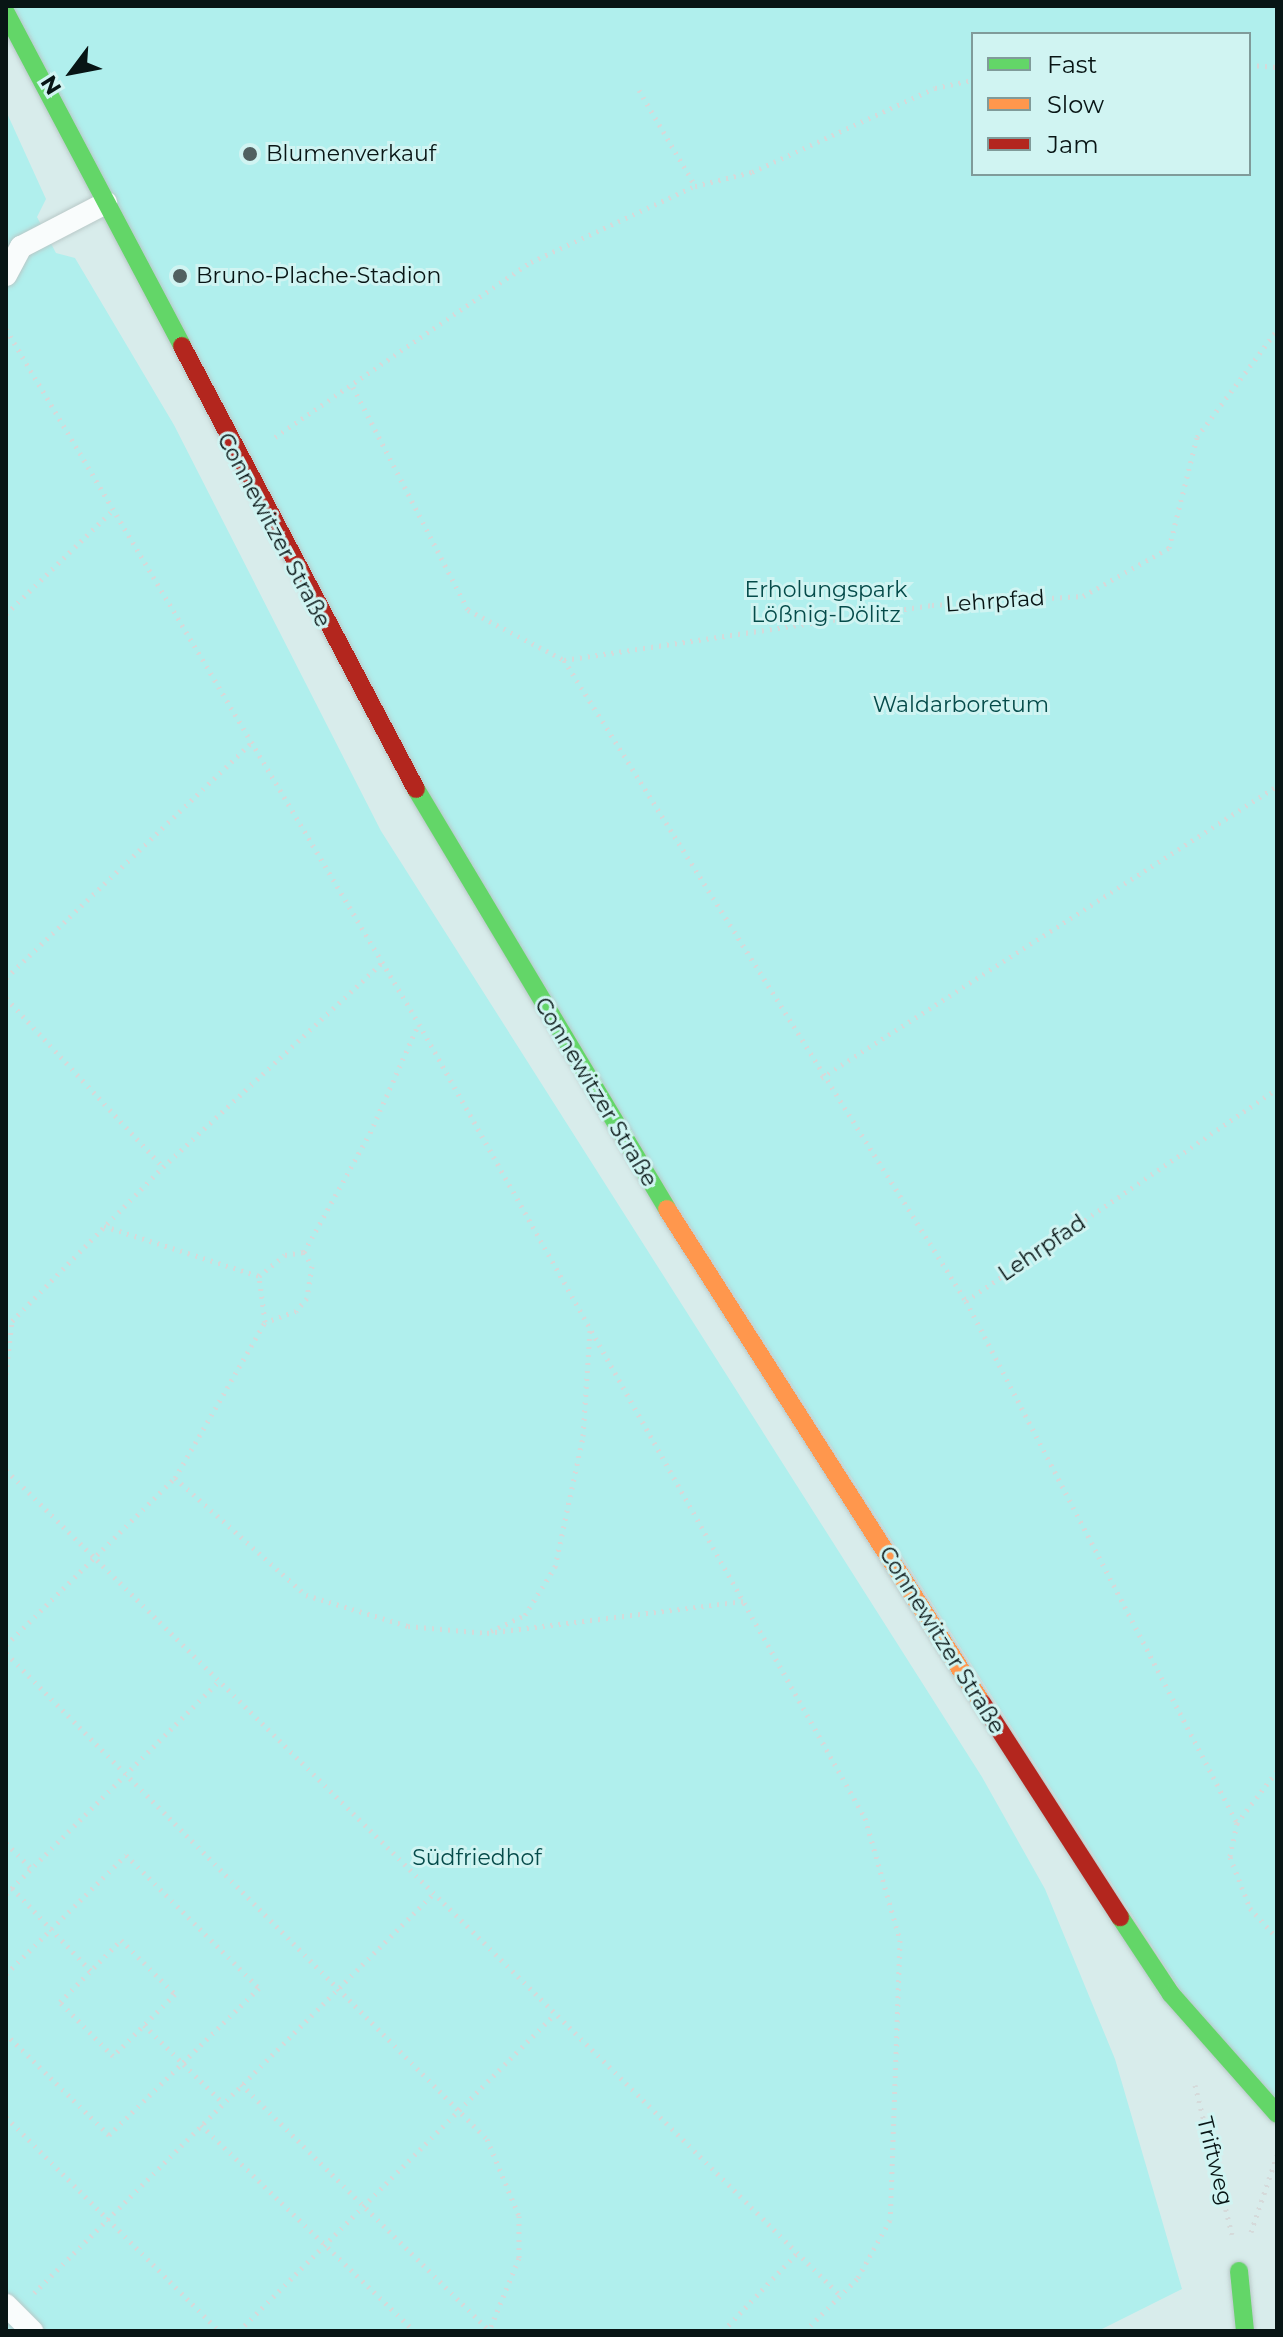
<!DOCTYPE html>
<meta charset="utf-8">
<style>
body{margin:0}
#map{position:relative;width:1283px;height:2337px;overflow:hidden;background:#d8eceb;font-family:Montserrat,sans-serif}
div>[style]{position:absolute}
.green>*{inset:0;background:#b0efed}
.path>*{height:5px;margin-top:-2.5px;transform-origin:0;background:repeating-linear-gradient(90deg,#d5dada 0 2px,transparent 0 8px)}
.roads{filter:drop-shadow(0 0 2px #b8c8c7) drop-shadow(0 0 2px #b8c8c7)}
.lane>*{height:22px;margin:-11px;padding:0 11px;transform-origin:11px;border-radius:11px;background:#f9fcfc}
.fast>*{height:18px;margin:-9px;padding:0 9px;transform-origin:9px;border-radius:9px;background:#63d668}
.slow>*{height:18px;margin:-9px;padding:0 9px;transform-origin:9px;border-radius:9px;background:#ff974d}
.jam>*{height:18px;margin:-9px;padding:0 9px;transform-origin:9px;border-radius:9px;background:#b3261e}
.dots>*{width:22px;height:22px;translate:-50% -50%;box-sizing:border-box;border:4px solid #d0f4f2;border-radius:50%}
span{translate:-50% -50%;white-space:nowrap;text-align:center;line-height:1.15;-webkit-text-stroke:6px #d0f4f2;paint-order:stroke}
.poi-label{font-size:22px;color:#081515}
.left{translate:0 -50%;text-align:left}
.street-label{font-size:22px;color:#081515}
.park-label{font-size:22px;color:#054b4a}
.frame{position:absolute;inset:0;border:8px solid #081515;pointer-events:none}
.legend{position:absolute;left:971px;top:32px;width:280px;height:144px;box-sizing:border-box;background:#d0f4f2;border:2px solid #809b9a;margin:0;padding:10px 14px;list-style:none;font-size:24px;color:#081515}
.legend li{display:flex;align-items:center;gap:16px;height:40px}
.legend b{width:40px;border:2px solid #809b9a}
.north{position:absolute;left:32px;top:32px;width:80px;height:80px;-webkit-text-stroke:6px #d0f4f2;paint-order:stroke;rotate:238deg;font-size:22px;font-weight:700;line-height:32px;text-align:center;color:#081515}
.north::after{content:'';display:block;margin:auto;width:28px;height:36px;background:#081515;clip-path:polygon(50% 0,100% 100%,50% 72%,0 100%)}
</style>
<div id="map">
<div class="green">
<i style="clip-path:polygon(evenodd,6px 6px,1277px 6px,1277px 2114px,1229px 2066px,442px 839px,6px 6px,973px 34px,1249px 34px,1249px 174px,973px 174px,973px 34px)"></i>
<i style="clip-path:polygon(6px 111px,46px 199px,37px 217px,56px 253px,75px 258px,174px 425px,381px 831px,982px 1777px,1045px 1889px,1115px 2059px,1182px 2289px,1098px 2331px,6px 2331px)"></i>
</div>
<div class="path">
<i style="left:1249px;top:65px;width:28px;rotate:4deg"></i>
<i style="left:639px;top:90px;width:111px;rotate:59.7deg"></i>
<i style="left:6px;top:329px;width:808px;rotate:59.28deg"></i>
<i style="left:419px;top:1024px;width:911px;rotate:60.68deg"></i>
<i style="left:865px;top:1818px;width:127px;rotate:74deg"></i>
<i style="left:900px;top:1940px;width:280px;rotate:92deg"></i>
<i style="left:890px;top:2220px;width:68px;rotate:119.2deg"></i>
<i style="left:857px;top:2279px;width:74px;rotate:135deg"></i>
<i style="left:353px;top:387px;width:251px;rotate:62.7deg"></i>
<i style="left:468px;top:610px;width:108px;rotate:27.5deg"></i>
<i style="left:564px;top:660px;width:757px;rotate:57.91deg"></i>
<i style="left:966px;top:1301px;width:588px;rotate:62.56deg"></i>
<i style="left:275px;top:437px;width:310px;rotate:-34.4deg"></i>
<i style="left:531px;top:262px;width:181px;rotate:-24.9deg"></i>
<i style="left:695px;top:186px;width:59px;rotate:-13.8deg"></i>
<i style="left:752px;top:172px;width:201px;rotate:-24.7deg"></i>
<i style="left:935px;top:88px;width:39px;rotate:-12deg"></i>
<i style="left:6px;top:614px;width:149px;rotate:-44.2deg"></i>
<i style="left:564px;top:660px;width:372px;rotate:-8.5deg"></i>
<i style="left:932px;top:605px;width:151px;rotate:-3.4deg"></i>
<i style="left:1083px;top:596px;width:98px;rotate:-29.2deg"></i>
<i style="left:1169px;top:548px;width:114px;rotate:-75.8deg"></i>
<i style="left:1197px;top:437px;width:134px;rotate:-53.2deg"></i>
<i style="left:6px;top:978px;width:341px;rotate:-43.8deg"></i>
<i style="left:6px;top:998px;width:231px;rotate:47.1deg"></i>
<i style="left:821px;top:1078px;width:541px;rotate:-32.63deg"></i>
<i style="left:104px;top:1226px;width:163px;rotate:17.9deg"></i>
<i style="left:304px;top:1252px;width:136px;rotate:-61deg"></i>
<i style="left:370px;top:1133px;width:118px;rotate:-66deg"></i>
<i style="left:304px;top:1252px;width:16px;rotate:60deg"></i>
<i style="left:312px;top:1266px;width:32px;rotate:99deg"></i>
<i style="left:307px;top:1298px;width:17px;rotate:130deg"></i>
<i style="left:296px;top:1311px;width:33px;rotate:160deg"></i>
<i style="left:265px;top:1322px;width:46px;rotate:-97.4deg"></i>
<i style="left:259px;top:1276px;width:33px;rotate:-39deg"></i>
<i style="left:285px;top:1255px;width:19px;rotate:-9deg"></i>
<i style="left:966px;top:1301px;width:376px;rotate:-34.3deg"></i>
<i style="left:6px;top:1374px;width:53px;rotate:-83.5deg"></i>
<i style="left:12px;top:1321px;width:216px;rotate:-45.6deg"></i>
<i style="left:163px;top:1167px;width:301px;rotate:-43deg"></i>
<i style="left:6px;top:1470px;width:1173px;rotate:44.69deg"></i>
<i style="left:175px;top:1478px;width:176px;rotate:41.8deg"></i>
<i style="left:306px;top:1595px;width:107px;rotate:16.9deg"></i>
<i style="left:408px;top:1626px;width:79px;rotate:5.1deg"></i>
<i style="left:487px;top:1633px;width:260px;rotate:-7.1deg"></i>
<i style="left:491px;top:1631px;width:38px;rotate:-25deg"></i>
<i style="left:525px;top:1615px;width:57px;rotate:-58deg"></i>
<i style="left:555px;top:1567px;width:134px;rotate:-77.9deg"></i>
<i style="left:583px;top:1436px;width:106px;rotate:-86.2deg"></i>
<i style="left:6px;top:1645px;width:238px;rotate:-44.7deg"></i>
<i style="left:175px;top:1478px;width:180px;rotate:-60deg"></i>
<i style="left:6px;top:1653px;width:684px;rotate:45.3deg"></i>
<i style="left:487px;top:2139px;width:83px;rotate:67.4deg"></i>
<i style="left:519px;top:2216px;width:42px;rotate:90deg"></i>
<i style="left:519px;top:2258px;width:79px;rotate:112.3deg"></i>
<i style="left:1277px;top:1771px;width:66px;rotate:127.6deg"></i>
<i style="left:1237px;top:1823px;width:35px;rotate:102deg"></i>
<i style="left:1230px;top:1857px;width:55px;rotate:68.6deg"></i>
<i style="left:1250px;top:1908px;width:40px;rotate:48deg"></i>
<i style="left:6px;top:1843px;width:37px;rotate:45deg"></i>
<i style="left:12px;top:1888px;width:116px;rotate:46.4deg"></i>
<i style="left:6px;top:1894px;width:301px;rotate:-45deg"></i>
<i style="left:121px;top:1940px;width:76px;rotate:45deg"></i>
<i style="left:175px;top:1994px;width:88px;rotate:135deg"></i>
<i style="left:113px;top:2056px;width:76px;rotate:-134.5deg"></i>
<i style="left:60px;top:2002px;width:87px;rotate:-45.5deg"></i>
<i style="left:6px;top:1974px;width:169px;rotate:-44.8deg"></i>
<i style="left:126px;top:1855px;width:188px;rotate:45deg"></i>
<i style="left:259px;top:1988px;width:210px;rotate:135.6deg"></i>
<i style="left:109px;top:2135px;width:144px;rotate:-135.6deg"></i>
<i style="left:144px;top:2025px;width:110px;rotate:44.6deg"></i>
<i style="left:241px;top:2084px;width:351px;rotate:44.8deg"></i>
<i style="left:1195px;top:2085px;width:154px;rotate:76.1deg"></i>
<i style="left:6px;top:2117px;width:302px;rotate:45.1deg"></i>
<i style="left:201px;top:2125px;width:296px;rotate:44deg"></i>
<i style="left:1251px;top:2232px;width:81px;rotate:-71.3deg"></i>
<i style="left:34px;top:2293px;width:563px;rotate:-45deg"></i>
<i style="left:239px;top:2331px;width:445px;rotate:-45.1deg"></i>
<i style="left:723px;top:2331px;width:108px;rotate:-46.5deg"></i>
</div>
<div class="roads">
<div class="lane">
<i style="left:6px;top:275px;width:32px;rotate:-62deg"></i>
<i style="left:21px;top:247px;width:96px;rotate:-27.4deg"></i>
<i style="left:6px;top:2305px;width:37px;rotate:45deg"></i>
</div>
<div class="fast">
<i style="left:6px;top:13px;width:377px;rotate:62.1deg"></i>
<i style="left:416px;top:789px;width:489px;rotate:59.1deg"></i>
<i style="left:1120px;top:1917px;width:92px;rotate:56.5deg"></i>
<i style="left:1171px;top:1994px;width:160px;rotate:48.5deg"></i>
<i style="left:1239px;top:2271px;width:60px;rotate:84.3deg"></i>
</div>
<div class="slow">
<i style="left:667px;top:1209px;width:586px;rotate:57.48deg"></i>
</div>
<div class="jam">
<i style="left:182px;top:346px;width:501px;rotate:62.16deg"></i>
<i style="left:982px;top:1703px;width:255px;rotate:57.2deg"></i>
</div>
</div>
<div class="dots">
<i style="left:250px;top:154px;background:#516060"></i>
<i style="left:180px;top:276px;background:#516060"></i>
</div>
<div class="poi-label">
<span class="left" style="left:266px;top:154px">Blumenverkauf</span>
<span class="left" style="left:196px;top:276px">Bruno-Plache-Stadion</span>
</div>
<div class="street-label">
<span style="left:274px;top:530px;rotate:62deg">Connewitzer Straße</span>
<span style="left:995px;top:601px;rotate:-4deg">Lehrpfad</span>
<span style="left:596px;top:1092px;rotate:59deg">Connewitzer Straße</span>
<span style="left:1042px;top:1248px;rotate:-34deg">Lehrpfad</span>
<span style="left:942px;top:1640px;rotate:58deg">Connewitzer Straße</span>
<span style="left:1215px;top:2161px;rotate:76deg">Triftweg</span>
</div>
<div class="park-label">
<span style="left:826px;top:602px">Erholungspark<br>Lößnig-Dölitz</span>
<span style="left:961px;top:705px">Waldarboretum</span>
<span style="left:477px;top:1858px">Südfriedhof</span>
</div>
<div class="frame"></div>
<ul class="legend">
<li><b style="height:10px;background:#63d668"></b>Fast</li>
<li><b style="height:10px;background:#ff974d"></b>Slow</li>
<li><b style="height:10px;background:#b3261e"></b>Jam</li>
</ul>
<div class="north">N</div>
</div>
